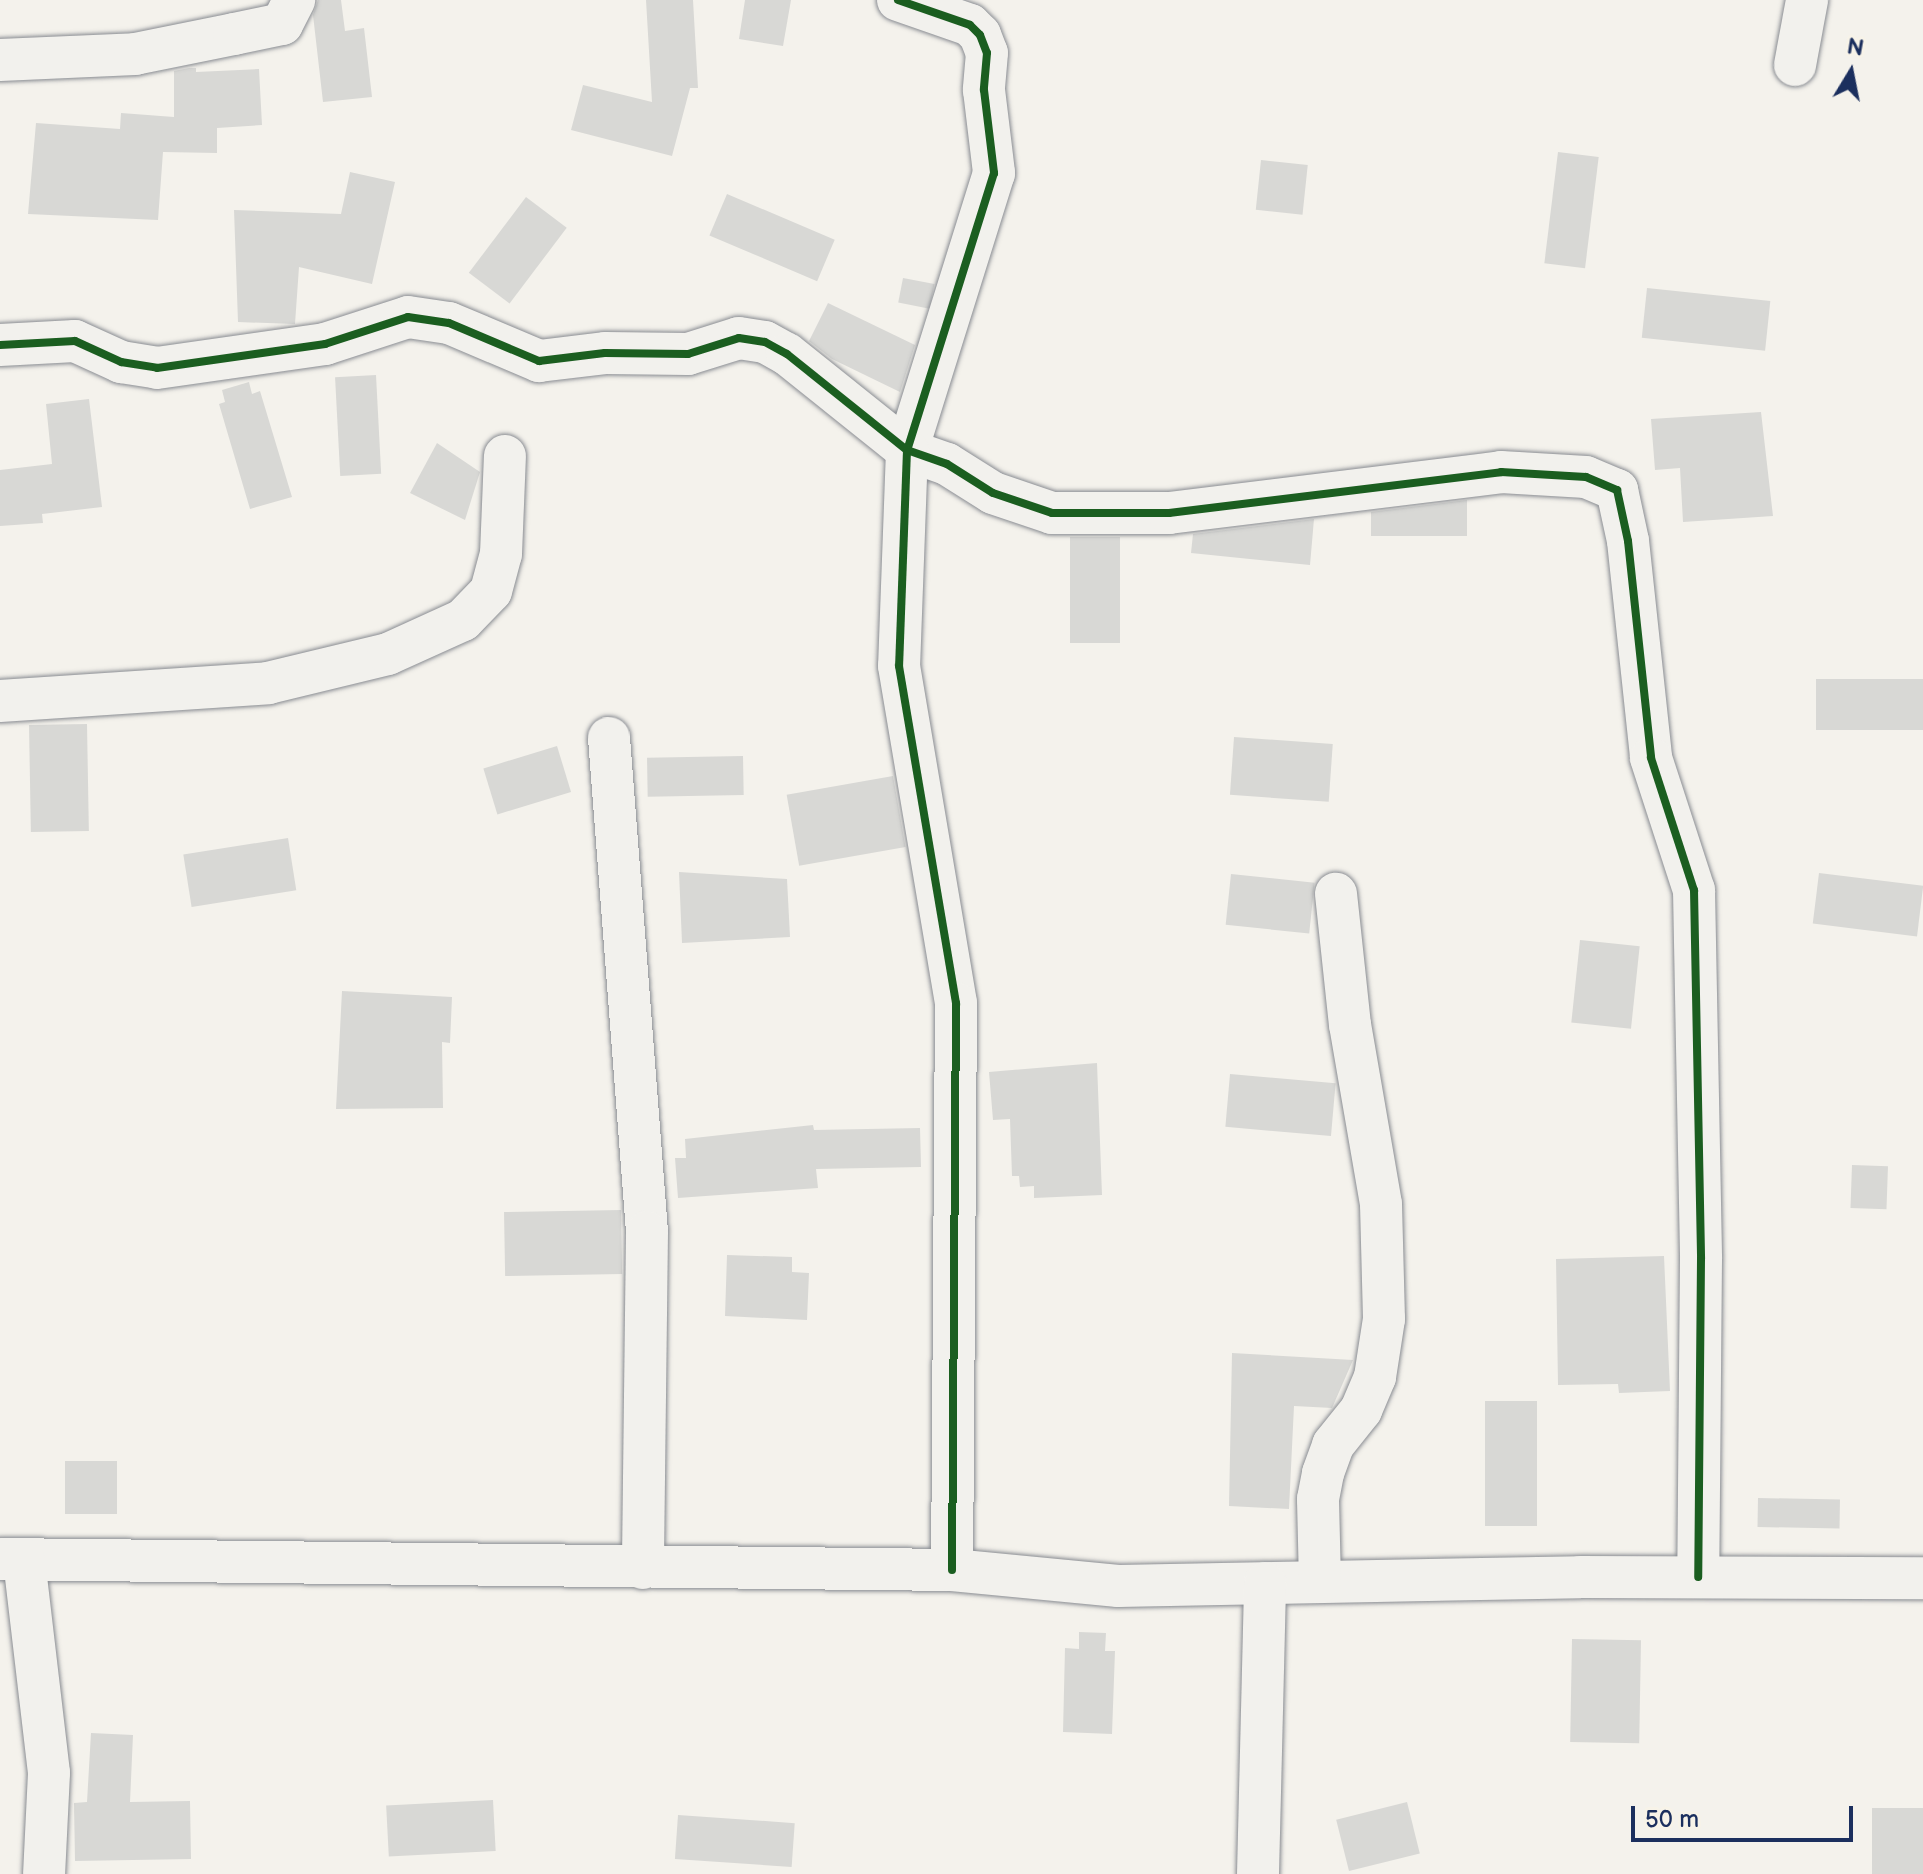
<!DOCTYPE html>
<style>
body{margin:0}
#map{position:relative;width:1923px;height:1874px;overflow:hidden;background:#f4f2ec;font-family:"Balsamiq Sans",sans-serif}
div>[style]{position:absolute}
.building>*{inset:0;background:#d8d8d5;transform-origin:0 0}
.roads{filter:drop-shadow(0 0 2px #898c92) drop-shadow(0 0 2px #898c92)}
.minor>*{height:42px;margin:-21px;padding:0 21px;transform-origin:21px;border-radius:21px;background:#f2f1ed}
.cycleway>*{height:8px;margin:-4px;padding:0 4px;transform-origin:4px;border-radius:4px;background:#1b5e20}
span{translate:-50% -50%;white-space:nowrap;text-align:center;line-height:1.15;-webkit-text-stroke:8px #f7f3e8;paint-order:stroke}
.north{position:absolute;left:1811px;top:32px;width:80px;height:80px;-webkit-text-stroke:6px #f7f3e8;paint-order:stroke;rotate:10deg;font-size:22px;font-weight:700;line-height:32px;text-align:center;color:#1b2f5e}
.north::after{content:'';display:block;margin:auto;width:28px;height:36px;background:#1b2f5e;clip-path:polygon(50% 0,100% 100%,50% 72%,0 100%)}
.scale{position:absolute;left:1631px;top:1806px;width:222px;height:36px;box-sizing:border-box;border:4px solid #1b2f5e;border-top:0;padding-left:10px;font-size:24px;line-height:28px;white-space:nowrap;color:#1b2f5e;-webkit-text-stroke:6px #f7f3e8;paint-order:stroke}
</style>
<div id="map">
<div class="building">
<i style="clip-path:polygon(318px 0,341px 0,345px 31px,364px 28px,372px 97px,323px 102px,313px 15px)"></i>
<i style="clip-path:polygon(646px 0,693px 0,698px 88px,690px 88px,672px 156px,571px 130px,583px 85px,652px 102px)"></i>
<i style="clip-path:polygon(745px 0,791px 0,783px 46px,739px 39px)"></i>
<i style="clip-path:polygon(189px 68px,196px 68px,196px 72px,259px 69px,262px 125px,217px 128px,217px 153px,163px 152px,158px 220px,28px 214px,36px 123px,120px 129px,121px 113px,174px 117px,174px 71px)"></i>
<i style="left:1558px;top:152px;width:41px;height:112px;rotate:7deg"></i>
<i style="left:1261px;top:160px;width:47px;height:50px;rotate:6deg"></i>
<i style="clip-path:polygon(350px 172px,395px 182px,372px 284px,299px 267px,295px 324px,238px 322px,234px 210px,341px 214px)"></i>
<i style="left:727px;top:194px;width:117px;height:45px;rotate:23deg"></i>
<i style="left:526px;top:197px;width:51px;height:95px;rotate:37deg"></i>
<i style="left:903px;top:278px;width:32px;height:25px;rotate:11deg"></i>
<i style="left:1647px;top:288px;width:124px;height:50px;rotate:6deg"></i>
<i style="clip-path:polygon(828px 303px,915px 345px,900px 392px,832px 359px,809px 341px)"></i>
<i style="left:376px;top:375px;width:99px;height:41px;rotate:87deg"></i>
<i style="clip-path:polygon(249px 382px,252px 394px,260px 391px,292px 497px,250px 509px,219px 404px,225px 402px,222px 390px)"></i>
<i style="clip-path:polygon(89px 399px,102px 507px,42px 514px,43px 523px,0 526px,0 470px,52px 464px,46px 404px)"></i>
<i style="clip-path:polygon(1761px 412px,1773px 516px,1683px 522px,1680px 468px,1655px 470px,1651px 419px)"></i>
<i style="clip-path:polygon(437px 443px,480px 472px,465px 520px,410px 493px)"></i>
<i style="clip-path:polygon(1467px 500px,1467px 536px,1371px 536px,1371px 512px)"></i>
<i style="clip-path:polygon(1314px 519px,1310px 565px,1191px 553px,1193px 534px)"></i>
<i style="left:1070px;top:537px;width:50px;height:106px"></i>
<i style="left:1923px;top:679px;width:51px;height:107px;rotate:90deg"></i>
<i style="left:87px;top:724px;width:107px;height:58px;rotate:89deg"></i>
<i style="left:1234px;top:737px;width:99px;height:58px;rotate:4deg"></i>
<i style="left:557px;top:746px;width:48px;height:77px;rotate:73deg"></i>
<i style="left:743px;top:756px;width:39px;height:96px;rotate:89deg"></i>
<i style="left:893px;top:776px;width:72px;height:108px;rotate:80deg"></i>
<i style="left:288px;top:838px;width:53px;height:106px;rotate:81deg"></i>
<i style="clip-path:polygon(679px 872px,787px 879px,790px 937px,682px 943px)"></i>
<i style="left:1819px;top:873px;width:105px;height:51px;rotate:7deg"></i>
<i style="left:1231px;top:874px;width:84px;height:51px;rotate:6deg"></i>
<i style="left:1580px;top:940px;width:60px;height:83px;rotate:6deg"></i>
<i style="clip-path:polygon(342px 991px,452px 997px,450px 1043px,442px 1042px,443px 1108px,336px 1109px)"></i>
<i style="clip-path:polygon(1097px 1063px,1102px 1195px,1034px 1198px,1034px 1186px,1020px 1187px,1019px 1176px,1012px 1176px,1010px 1119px,993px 1120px,989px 1072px)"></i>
<i style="left:1230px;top:1074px;width:106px;height:53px;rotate:5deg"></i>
<i style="clip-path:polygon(813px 1125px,814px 1130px,920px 1128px,921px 1167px,816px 1169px,818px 1188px,678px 1198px,675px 1158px,686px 1158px,685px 1139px)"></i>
<i style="left:1852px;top:1165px;width:36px;height:43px;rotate:2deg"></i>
<i style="left:621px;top:1210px;width:64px;height:117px;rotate:89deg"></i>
<i style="clip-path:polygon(727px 1255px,792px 1257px,792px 1272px,809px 1273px,807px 1320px,725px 1316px)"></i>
<i style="clip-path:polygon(1664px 1256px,1670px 1391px,1619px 1393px,1618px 1384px,1558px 1385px,1556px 1259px)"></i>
<i style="clip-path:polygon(1232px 1353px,1353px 1360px,1332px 1408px,1294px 1406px,1289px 1509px,1229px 1506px)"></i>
<i style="left:1537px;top:1401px;width:125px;height:52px;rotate:90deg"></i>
<i style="left:117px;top:1461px;width:53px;height:52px;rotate:90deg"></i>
<i style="left:1758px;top:1498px;width:82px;height:29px;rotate:1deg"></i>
<i style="clip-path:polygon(1079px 1632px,1106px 1633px,1105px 1651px,1115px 1651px,1112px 1734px,1063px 1732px,1065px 1648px,1079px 1649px)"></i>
<i style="left:1572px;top:1639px;width:69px;height:103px;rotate:1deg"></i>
<i style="clip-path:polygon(91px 1733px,133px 1735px,130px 1802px,190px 1801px,191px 1859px,75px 1861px,74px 1803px,87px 1802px)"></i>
<i style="left:493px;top:1800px;width:51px;height:107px;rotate:87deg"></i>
<i style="left:1407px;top:1802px;width:53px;height:73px;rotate:76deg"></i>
<i style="left:1923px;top:1808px;width:66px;height:51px;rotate:90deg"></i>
<i style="left:678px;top:1815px;width:117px;height:44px;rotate:4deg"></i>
</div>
<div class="roads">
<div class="minor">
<i style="left:898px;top:0;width:76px;rotate:19.1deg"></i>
<i style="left:970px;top:25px;width:14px;rotate:45deg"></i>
<i style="left:980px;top:35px;width:19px;rotate:69deg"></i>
<i style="left:987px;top:53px;width:37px;rotate:95deg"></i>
<i style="left:984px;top:90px;width:84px;rotate:83.1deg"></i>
<i style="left:994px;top:173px;width:290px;rotate:107.4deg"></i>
<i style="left:907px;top:450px;width:42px;rotate:19.3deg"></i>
<i style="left:947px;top:464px;width:54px;rotate:32.2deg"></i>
<i style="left:993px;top:493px;width:62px;rotate:18.7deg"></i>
<i style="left:1052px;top:513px;width:117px"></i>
<i style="left:1169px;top:513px;width:335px;rotate:-7deg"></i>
<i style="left:1501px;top:472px;width:85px;rotate:3.4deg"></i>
<i style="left:1586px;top:477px;width:34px;rotate:23deg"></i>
<i style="left:1617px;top:490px;width:52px;rotate:77.8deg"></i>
<i style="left:1628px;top:541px;width:218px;rotate:83.9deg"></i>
<i style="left:1651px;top:758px;width:139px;rotate:72deg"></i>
<i style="left:1694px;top:890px;width:369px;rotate:88.9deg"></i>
<i style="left:1701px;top:1259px;width:318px;rotate:90.5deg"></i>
<i style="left:0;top:60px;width:135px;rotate:-2.5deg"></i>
<i style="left:135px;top:54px;width:101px;rotate:-11.4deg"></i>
<i style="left:234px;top:34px;width:49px;rotate:-11.8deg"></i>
<i style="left:282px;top:24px;width:27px;rotate:-63deg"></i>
<i style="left:1795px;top:65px;width:66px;rotate:-79.5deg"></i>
<i style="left:0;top:345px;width:75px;rotate:-3.1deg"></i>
<i style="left:75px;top:341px;width:51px;rotate:24.5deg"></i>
<i style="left:121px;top:362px;width:36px;rotate:9deg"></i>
<i style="left:157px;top:368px;width:170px;rotate:-8.1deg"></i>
<i style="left:325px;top:344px;width:87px;rotate:-18deg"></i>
<i style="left:408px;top:317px;width:41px;rotate:8.3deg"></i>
<i style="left:449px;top:323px;width:98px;rotate:22.9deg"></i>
<i style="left:539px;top:361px;width:66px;rotate:-6.9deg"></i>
<i style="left:605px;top:353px;width:83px;rotate:0.7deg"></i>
<i style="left:688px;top:354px;width:53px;rotate:-17.4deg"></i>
<i style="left:739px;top:338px;width:26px;rotate:9deg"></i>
<i style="left:765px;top:342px;width:25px;rotate:29deg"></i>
<i style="left:787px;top:354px;width:154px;rotate:38.7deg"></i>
<i style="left:907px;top:450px;width:216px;rotate:92.1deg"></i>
<i style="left:899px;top:666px;width:342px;rotate:80.4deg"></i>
<i style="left:956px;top:1003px;width:567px;rotate:90.4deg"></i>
<i style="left:0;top:701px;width:269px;rotate:-3.8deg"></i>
<i style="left:268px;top:683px;width:123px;rotate:-13.6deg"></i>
<i style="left:388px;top:654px;width:82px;rotate:-24.4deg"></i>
<i style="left:463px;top:620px;width:40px;rotate:-46deg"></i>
<i style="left:491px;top:591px;width:38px;rotate:-75deg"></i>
<i style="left:501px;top:554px;width:98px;rotate:-87.7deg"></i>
<i style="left:609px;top:738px;width:495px;rotate:85.6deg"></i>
<i style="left:647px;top:1232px;width:336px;rotate:90.7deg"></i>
<i style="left:0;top:1559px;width:952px;rotate:0.66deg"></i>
<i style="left:952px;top:1570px;width:167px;rotate:5.5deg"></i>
<i style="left:1118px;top:1586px;width:462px;rotate:-1.1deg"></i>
<i style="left:1580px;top:1577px;width:343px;rotate:0.2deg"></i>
<i style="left:24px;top:1560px;width:214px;rotate:83.3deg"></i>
<i style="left:49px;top:1773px;width:101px;rotate:92.8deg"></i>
<i style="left:1320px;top:1582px;width:83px;rotate:-91.4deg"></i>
<i style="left:1318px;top:1499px;width:26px;rotate:-79deg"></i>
<i style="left:1323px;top:1473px;width:30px;rotate:-70deg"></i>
<i style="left:1333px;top:1445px;width:45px;rotate:-51.3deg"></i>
<i style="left:1361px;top:1410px;width:36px;rotate:-67deg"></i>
<i style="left:1375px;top:1377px;width:59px;rotate:-81.2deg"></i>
<i style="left:1384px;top:1319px;width:115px;rotate:-91.5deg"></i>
<i style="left:1381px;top:1204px;width:182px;rotate:-99.8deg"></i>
<i style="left:1350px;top:1025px;width:132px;rotate:-96.1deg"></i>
<i style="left:1258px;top:1874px;width:291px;rotate:-88.6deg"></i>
</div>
</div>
<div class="cycleway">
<i style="left:898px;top:0;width:76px;rotate:19.1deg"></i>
<i style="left:970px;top:25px;width:14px;rotate:45deg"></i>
<i style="left:980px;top:35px;width:19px;rotate:69deg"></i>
<i style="left:987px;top:53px;width:37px;rotate:95deg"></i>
<i style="left:984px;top:90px;width:84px;rotate:83.1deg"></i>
<i style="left:994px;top:173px;width:290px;rotate:107.4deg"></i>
<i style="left:907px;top:450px;width:42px;rotate:19.3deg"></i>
<i style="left:947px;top:464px;width:54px;rotate:32.2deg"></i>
<i style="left:993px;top:493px;width:62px;rotate:18.7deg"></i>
<i style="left:1052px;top:513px;width:117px"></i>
<i style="left:1169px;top:513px;width:335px;rotate:-7deg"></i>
<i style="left:1501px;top:472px;width:85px;rotate:3.4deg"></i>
<i style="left:1586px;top:477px;width:34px;rotate:23deg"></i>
<i style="left:1617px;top:490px;width:52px;rotate:77.8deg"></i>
<i style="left:1628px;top:541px;width:218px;rotate:83.9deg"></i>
<i style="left:1651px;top:758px;width:139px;rotate:72deg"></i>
<i style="left:1694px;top:890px;width:369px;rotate:88.9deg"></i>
<i style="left:1701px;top:1259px;width:318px;rotate:90.5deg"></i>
<i style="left:0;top:345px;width:75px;rotate:-3.1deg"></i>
<i style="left:75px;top:341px;width:51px;rotate:24.5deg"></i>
<i style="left:121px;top:362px;width:36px;rotate:9deg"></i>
<i style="left:157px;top:368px;width:170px;rotate:-8.1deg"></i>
<i style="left:325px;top:344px;width:87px;rotate:-18deg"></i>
<i style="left:408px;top:317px;width:41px;rotate:8.3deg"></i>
<i style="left:449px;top:323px;width:98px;rotate:22.9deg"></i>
<i style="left:539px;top:361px;width:66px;rotate:-6.9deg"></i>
<i style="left:605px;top:353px;width:83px;rotate:0.7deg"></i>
<i style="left:688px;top:354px;width:53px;rotate:-17.4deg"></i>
<i style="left:739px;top:338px;width:26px;rotate:9deg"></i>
<i style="left:765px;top:342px;width:25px;rotate:29deg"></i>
<i style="left:787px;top:354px;width:154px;rotate:38.7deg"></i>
<i style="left:907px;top:450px;width:216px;rotate:92.1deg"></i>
<i style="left:899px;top:666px;width:342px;rotate:80.4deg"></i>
<i style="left:956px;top:1003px;width:567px;rotate:90.4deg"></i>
</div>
<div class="north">N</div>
<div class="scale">50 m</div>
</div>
